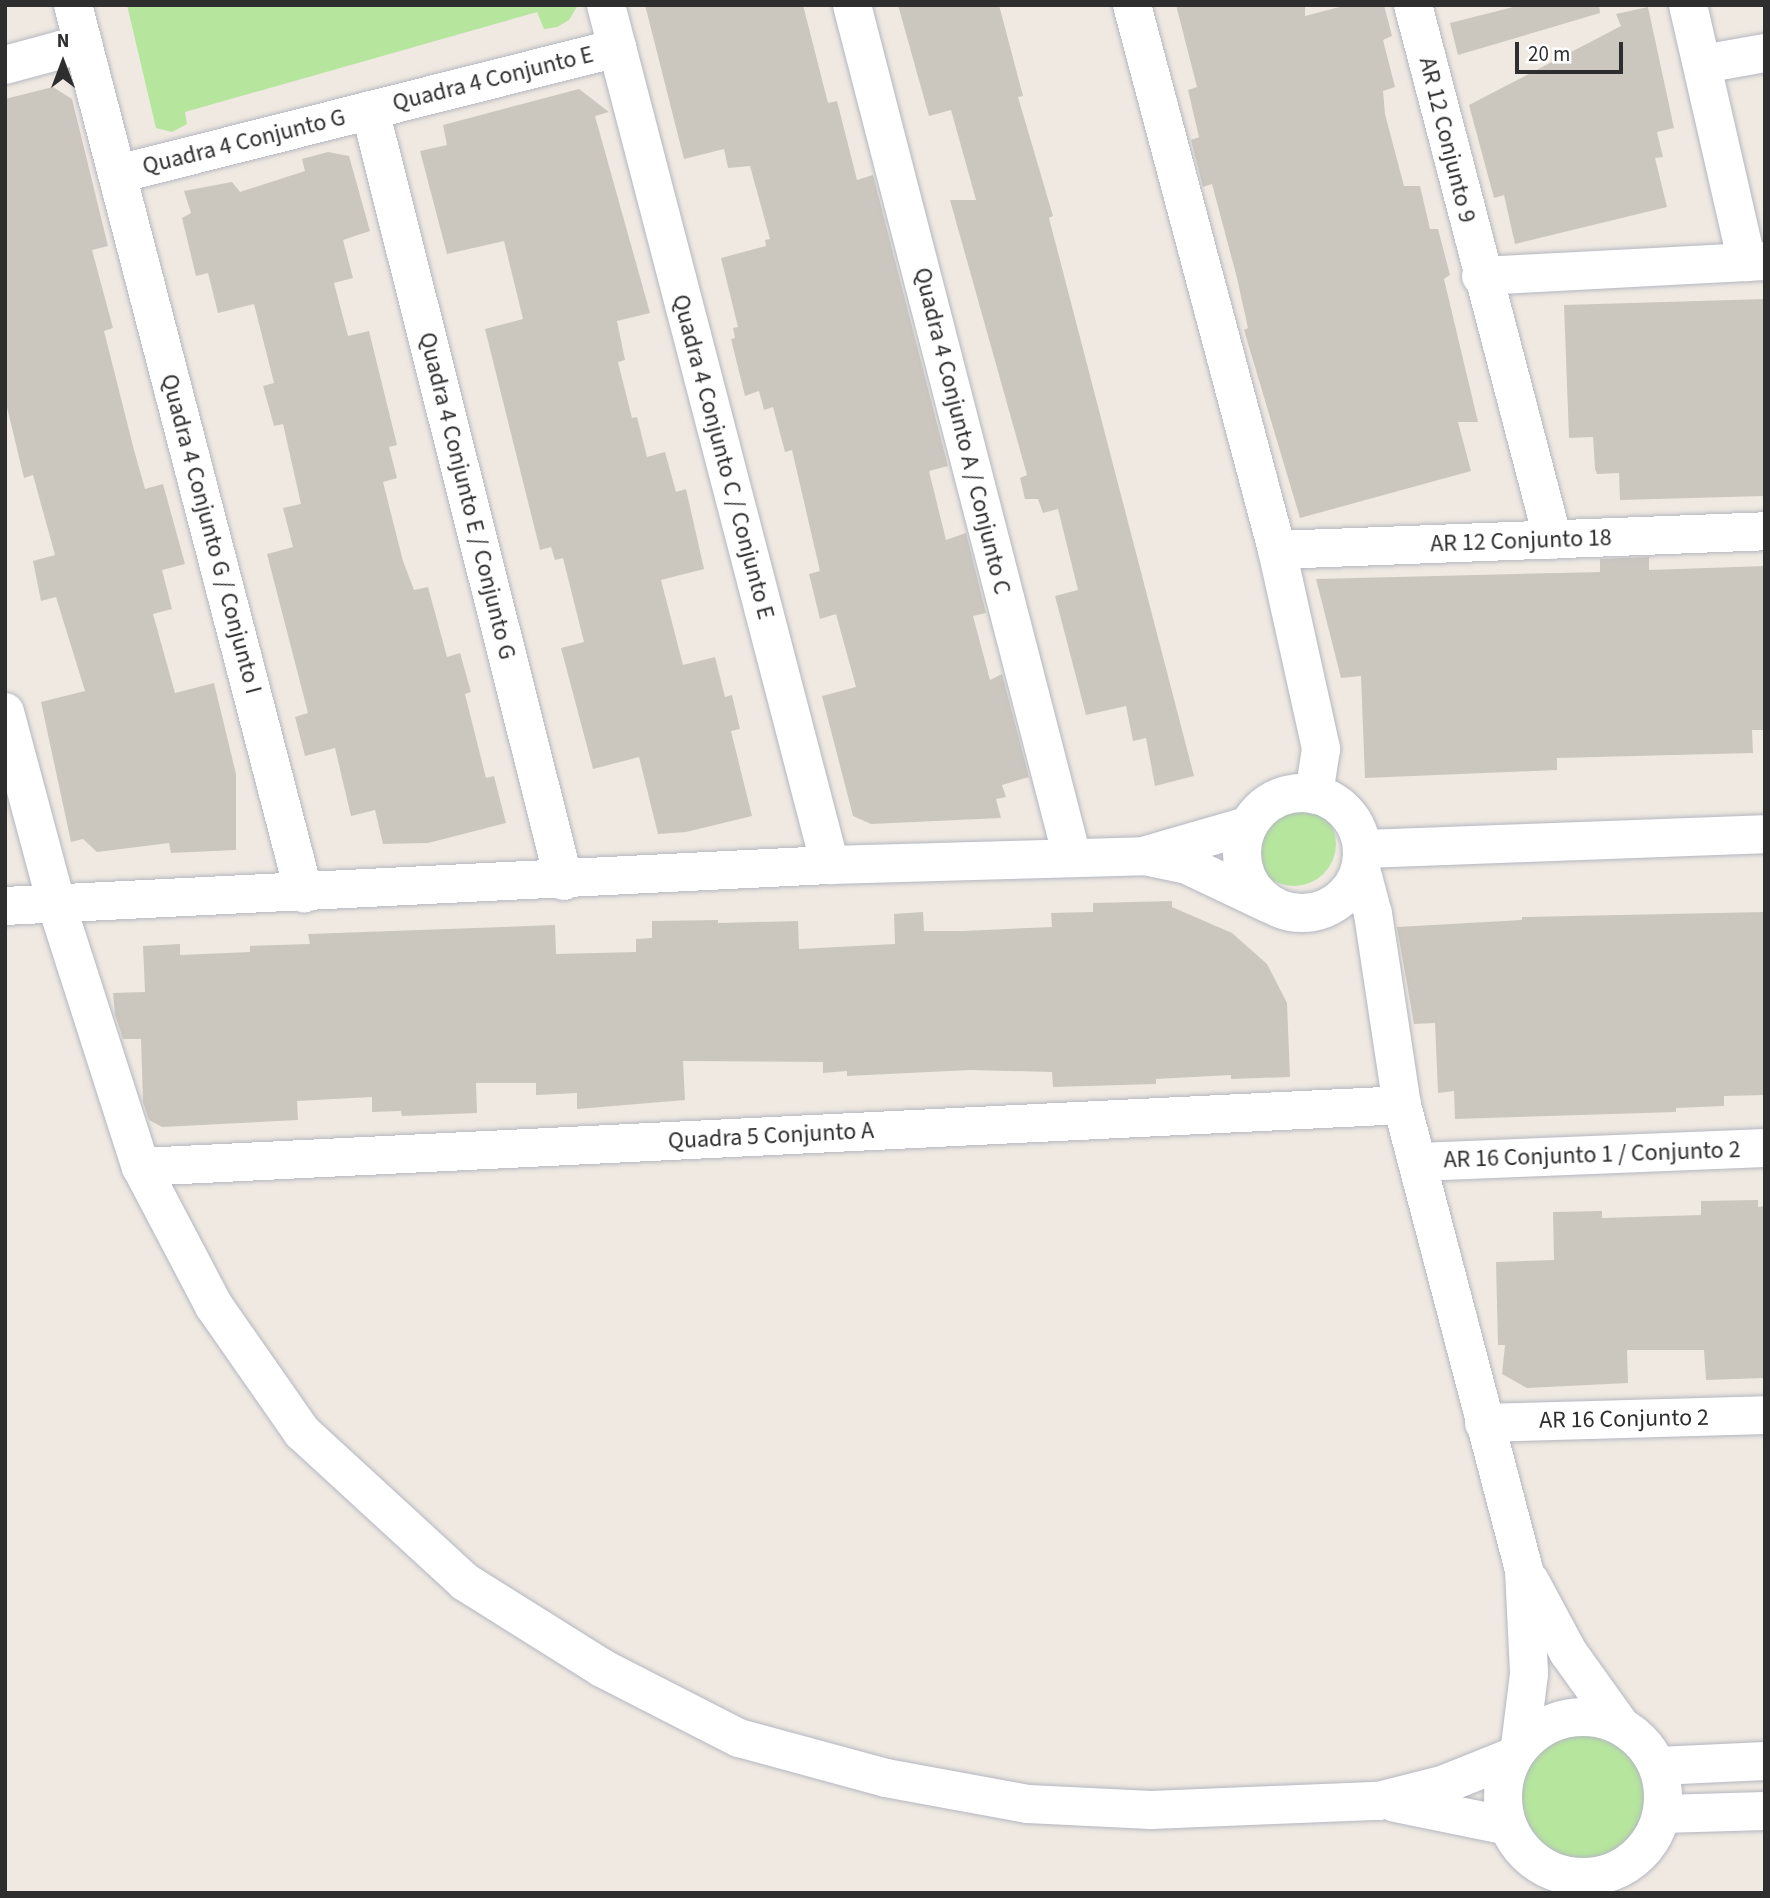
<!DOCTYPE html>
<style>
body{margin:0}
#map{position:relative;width:1770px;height:1898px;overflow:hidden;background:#efe9e1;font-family:"Source Sans 3",sans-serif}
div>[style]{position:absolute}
.green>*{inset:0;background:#b6e59e}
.round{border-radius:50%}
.building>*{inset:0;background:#cbc7bf}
.roads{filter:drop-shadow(0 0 2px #b4b7c1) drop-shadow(0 0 2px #b4b7c1)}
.street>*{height:38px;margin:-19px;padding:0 19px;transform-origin:19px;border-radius:19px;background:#fff}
.secondary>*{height:38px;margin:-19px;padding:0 19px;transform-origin:19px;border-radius:19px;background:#fff}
.secondary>.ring{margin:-19px;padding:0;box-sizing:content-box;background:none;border:38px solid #fff;border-radius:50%}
span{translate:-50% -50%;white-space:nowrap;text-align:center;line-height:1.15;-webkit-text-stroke:5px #fff;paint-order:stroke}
.street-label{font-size:24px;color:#2e2e2e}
.frame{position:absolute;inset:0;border:7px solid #2e2e2e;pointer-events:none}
.north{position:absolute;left:28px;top:28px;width:70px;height:70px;-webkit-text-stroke:5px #fff;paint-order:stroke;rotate:0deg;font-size:19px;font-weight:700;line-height:28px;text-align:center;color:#2e2e2e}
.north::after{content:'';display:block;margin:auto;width:24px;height:32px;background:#2e2e2e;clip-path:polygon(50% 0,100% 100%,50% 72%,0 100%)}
.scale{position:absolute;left:1515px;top:42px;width:108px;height:32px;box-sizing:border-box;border:4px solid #2e2e2e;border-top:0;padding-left:9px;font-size:21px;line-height:24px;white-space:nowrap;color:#2e2e2e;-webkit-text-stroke:5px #fff;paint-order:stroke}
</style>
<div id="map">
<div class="green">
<i style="clip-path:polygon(127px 5px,578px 5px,569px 20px,557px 27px,544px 29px,537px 12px,185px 112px,187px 124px,172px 132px,156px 128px)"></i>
<i class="round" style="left:1252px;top:802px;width:84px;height:84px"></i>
<i class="round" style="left:1517px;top:1731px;width:132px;height:132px"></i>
</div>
<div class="building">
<i style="clip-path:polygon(645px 5px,803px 5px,828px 103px,837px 101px,857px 180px,873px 175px,948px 466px,929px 471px,946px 540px,966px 533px,986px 613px,973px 616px,990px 680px,1002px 674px,1029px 777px,1002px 785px,1006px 797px,996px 799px,1001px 818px,871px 824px,853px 816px,822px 696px,856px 687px,836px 614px,820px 619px,809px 574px,820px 571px,792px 450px,785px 452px,773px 407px,764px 410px,759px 391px,745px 396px,731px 339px,735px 338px,733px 328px,738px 327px,721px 258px,766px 246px,765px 240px,770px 239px,750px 166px,728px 168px,724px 149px,684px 159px)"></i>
<i style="clip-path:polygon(898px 5px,999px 5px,1023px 96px,1018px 97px,1053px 216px,1049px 218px,1194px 776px,1155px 786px,1146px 738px,1133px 741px,1126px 706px,1086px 715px,1055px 596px,1078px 590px,1058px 509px,1043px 513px,1038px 499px,1025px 499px,1020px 478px,1027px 475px,950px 200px,976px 200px,951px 110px,929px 116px)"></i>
<i style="clip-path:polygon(1176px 5px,1305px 5px,1305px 16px,1347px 5px,1384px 5px,1392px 36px,1383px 40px,1395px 87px,1383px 91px,1385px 114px,1404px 186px,1420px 186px,1430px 229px,1438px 229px,1450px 275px,1444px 279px,1478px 422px,1458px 422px,1471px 471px,1300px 518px,1244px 330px,1248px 328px,1237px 278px,1212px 184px,1203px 187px,1191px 140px,1199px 137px,1188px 90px,1197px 87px)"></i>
<i style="clip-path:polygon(1521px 5px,1599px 5px,1600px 13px,1458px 55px,1450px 23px)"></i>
<i style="clip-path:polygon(1648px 7px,1674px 128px,1657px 132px,1663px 157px,1655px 158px,1667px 207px,1515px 244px,1504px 195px,1494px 198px,1469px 105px,1621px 26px,1616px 14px)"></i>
<i style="clip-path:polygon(53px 87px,72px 99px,108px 246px,92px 250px,113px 328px,104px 331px,134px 450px,145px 489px,163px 484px,185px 564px,162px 570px,172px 609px,153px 614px,175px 693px,214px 683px,236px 774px,236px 850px,171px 853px,169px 843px,97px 852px,83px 839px,71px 842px,41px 702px,85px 691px,56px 597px,41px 601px,33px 561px,55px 555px,33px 475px,24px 478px,5px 399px,5px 99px)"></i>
<i style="clip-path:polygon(579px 89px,609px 112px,595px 116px,650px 313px,617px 321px,625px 360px,618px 362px,632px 418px,637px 417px,647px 457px,665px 452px,676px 492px,686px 489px,704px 569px,661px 580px,683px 665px,715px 657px,725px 697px,732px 695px,740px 729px,731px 731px,752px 816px,686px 832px,658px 834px,639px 757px,593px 769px,561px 648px,584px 642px,563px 558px,555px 560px,551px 547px,540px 550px,485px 329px,523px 319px,504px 241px,447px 254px,420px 151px,447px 145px,443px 125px)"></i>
<i style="clip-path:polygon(328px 152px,349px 156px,370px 231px,343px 240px,353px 278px,334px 283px,348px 336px,369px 331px,397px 445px,389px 447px,397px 478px,383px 482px,403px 561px,414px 590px,428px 587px,447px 657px,460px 653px,471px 692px,465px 694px,486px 778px,494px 776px,506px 823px,428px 843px,383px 844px,375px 810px,351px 816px,335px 748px,305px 756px,295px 717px,308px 713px,267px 554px,293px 547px,283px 508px,301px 504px,283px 424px,274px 426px,263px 386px,274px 383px,254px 304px,218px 313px,208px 273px,196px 276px,182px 218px,191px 213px,184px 191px,232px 182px,240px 192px,305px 171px,302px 159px)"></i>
<i style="clip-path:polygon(1765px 299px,1765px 496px,1620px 500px,1619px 473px,1597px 474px,1595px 469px,1593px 437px,1569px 438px,1564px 305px)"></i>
<i style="clip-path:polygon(1649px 557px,1649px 570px,1765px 566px,1765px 730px,1752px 730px,1753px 753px,1557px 758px,1557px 770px,1365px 778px,1361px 676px,1341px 678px,1316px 579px,1600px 572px,1600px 559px)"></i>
<i style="clip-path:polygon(1172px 901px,1172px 907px,1232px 933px,1267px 964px,1287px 1003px,1290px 1077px,1231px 1079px,1231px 1075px,1156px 1079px,1156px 1084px,1053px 1087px,1052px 1072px,970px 1070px,847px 1076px,847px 1071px,823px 1073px,823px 1062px,683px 1061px,685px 1100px,577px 1109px,577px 1093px,536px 1095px,536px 1083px,476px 1083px,477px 1113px,402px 1116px,401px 1111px,372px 1112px,372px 1097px,297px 1101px,298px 1120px,162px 1127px,149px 1120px,143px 1102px,141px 1039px,123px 1039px,115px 1014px,113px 993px,145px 992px,143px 946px,180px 944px,180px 955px,250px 952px,250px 946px,310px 944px,308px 934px,555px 925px,556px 954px,636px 952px,636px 939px,652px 938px,652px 921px,718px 920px,718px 923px,798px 921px,799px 949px,895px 944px,894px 914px,923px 912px,924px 931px,963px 931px,1052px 927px,1051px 913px,1093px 912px,1093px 903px)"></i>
<i style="clip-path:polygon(1765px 912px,1765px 1095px,1724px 1096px,1724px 1106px,1676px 1108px,1676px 1112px,1455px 1119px,1454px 1091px,1438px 1093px,1435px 1023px,1414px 1024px,1397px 927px,1522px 920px,1522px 917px)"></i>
<i style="clip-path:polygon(1758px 1200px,1758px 1207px,1765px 1206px,1765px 1378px,1706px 1380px,1704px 1350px,1627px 1350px,1628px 1383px,1527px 1388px,1502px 1374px,1505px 1345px,1498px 1345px,1496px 1262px,1554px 1260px,1553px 1212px,1602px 1211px,1602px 1218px,1701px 1215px,1701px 1201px)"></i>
</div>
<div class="roads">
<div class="street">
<i style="left:73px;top:5px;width:918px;rotate:75.42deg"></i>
<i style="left:606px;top:5px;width:889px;rotate:75.4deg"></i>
<i style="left:852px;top:5px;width:880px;rotate:75.52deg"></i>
<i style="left:1413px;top:5px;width:553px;rotate:75.34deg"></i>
<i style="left:1688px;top:5px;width:264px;rotate:77.1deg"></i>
<i style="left:1703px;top:64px;width:63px;rotate:-10.1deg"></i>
<i style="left:5px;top:65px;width:81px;rotate:-15.1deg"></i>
<i style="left:370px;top:110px;width:795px;rotate:75.88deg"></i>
<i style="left:118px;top:174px;width:515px;rotate:-14.17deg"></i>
<i style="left:1481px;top:276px;width:284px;rotate:-3deg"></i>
<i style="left:1277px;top:550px;width:488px;rotate:-2.2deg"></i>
<i style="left:5px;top:712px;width:198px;rotate:75deg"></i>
<i style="left:56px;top:903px;width:277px;rotate:72.2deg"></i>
<i style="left:141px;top:1167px;width:157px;rotate:62.3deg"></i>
<i style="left:214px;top:1306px;width:154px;rotate:55.1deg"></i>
<i style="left:302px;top:1432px;width:222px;rotate:42.6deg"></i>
<i style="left:465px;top:1582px;width:162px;rotate:32.1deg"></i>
<i style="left:602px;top:1668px;width:154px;rotate:27.1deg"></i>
<i style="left:739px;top:1738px;width:152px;rotate:15.2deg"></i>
<i style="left:886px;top:1778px;width:144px;rotate:10.4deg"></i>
<i style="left:1028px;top:1804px;width:123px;rotate:2.8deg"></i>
<i style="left:1151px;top:1810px;width:228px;rotate:-2.3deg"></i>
<i style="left:1379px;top:1801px;width:68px;rotate:-14.4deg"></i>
<i style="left:1445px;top:1784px;width:72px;rotate:-21.9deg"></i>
<i style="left:1363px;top:849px;width:402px;rotate:-2.1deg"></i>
<i style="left:1150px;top:854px;width:101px;rotate:-16.1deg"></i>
<i style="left:5px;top:906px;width:826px;rotate:-2.85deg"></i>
<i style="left:830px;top:865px;width:314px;rotate:-1.6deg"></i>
<i style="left:1144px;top:856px;width:44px;rotate:11.8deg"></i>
<i style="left:1187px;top:865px;width:91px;rotate:25.4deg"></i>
<i style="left:1419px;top:1162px;width:346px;rotate:-2.3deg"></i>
<i style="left:141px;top:1167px;width:1263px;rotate:-2.81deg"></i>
<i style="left:1484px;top:1423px;width:281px;rotate:-1.6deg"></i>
<i style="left:1395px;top:1803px;width:115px;rotate:11.5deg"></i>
</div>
<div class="secondary">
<i style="left:1132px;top:5px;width:564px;rotate:75.1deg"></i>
<i style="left:1277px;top:550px;width:204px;rotate:77.5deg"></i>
<i style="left:1321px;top:749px;width:46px;rotate:98.8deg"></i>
<i class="ring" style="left:1242px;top:793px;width:82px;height:82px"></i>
<i style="left:1361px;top:869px;width:47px;rotate:75.1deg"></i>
<i style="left:1373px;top:914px;width:193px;rotate:81.4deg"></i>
<i style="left:1402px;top:1105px;width:481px;rotate:75.3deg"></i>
<i style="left:1524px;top:1570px;width:104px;rotate:87.2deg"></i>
<i style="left:1529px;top:1674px;width:73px;rotate:97.1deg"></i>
<i style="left:1530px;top:1581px;width:81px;rotate:61.8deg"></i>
<i style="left:1568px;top:1652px;width:91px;rotate:54.4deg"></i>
<i class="ring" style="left:1503px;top:1717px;width:122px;height:122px"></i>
<i style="left:1658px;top:1766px;width:107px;rotate:-2.7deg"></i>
<i style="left:1662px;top:1814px;width:103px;rotate:-1.7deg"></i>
</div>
</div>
<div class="street-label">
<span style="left:493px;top:79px;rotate:-14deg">Quadra 4 Conjunto E</span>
<span style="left:1447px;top:140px;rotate:76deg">AR 12 Conjunto 9</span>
<span style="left:244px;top:142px;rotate:-14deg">Quadra 4 Conjunto G</span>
<span style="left:962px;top:431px;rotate:76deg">Quadra 4 Conjunto A / Conjunto C</span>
<span style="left:723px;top:457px;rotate:75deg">Quadra 4 Conjunto C / Conjunto E</span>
<span style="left:467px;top:496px;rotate:76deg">Quadra 4 Conjunto E / Conjunto G</span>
<span style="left:211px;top:534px;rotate:75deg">Quadra 4 Conjunto G / Conjunto I</span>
<span style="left:1521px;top:541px;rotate:-2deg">AR 12 Conjunto 18</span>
<span style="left:771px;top:1136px;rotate:-3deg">Quadra 5 Conjunto A</span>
<span style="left:1592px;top:1155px;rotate:-2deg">AR 16 Conjunto 1 / Conjunto 2</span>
<span style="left:1624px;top:1419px;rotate:-1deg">AR 16 Conjunto 2</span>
</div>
<div class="frame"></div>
<div class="north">N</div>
<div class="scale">20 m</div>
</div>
